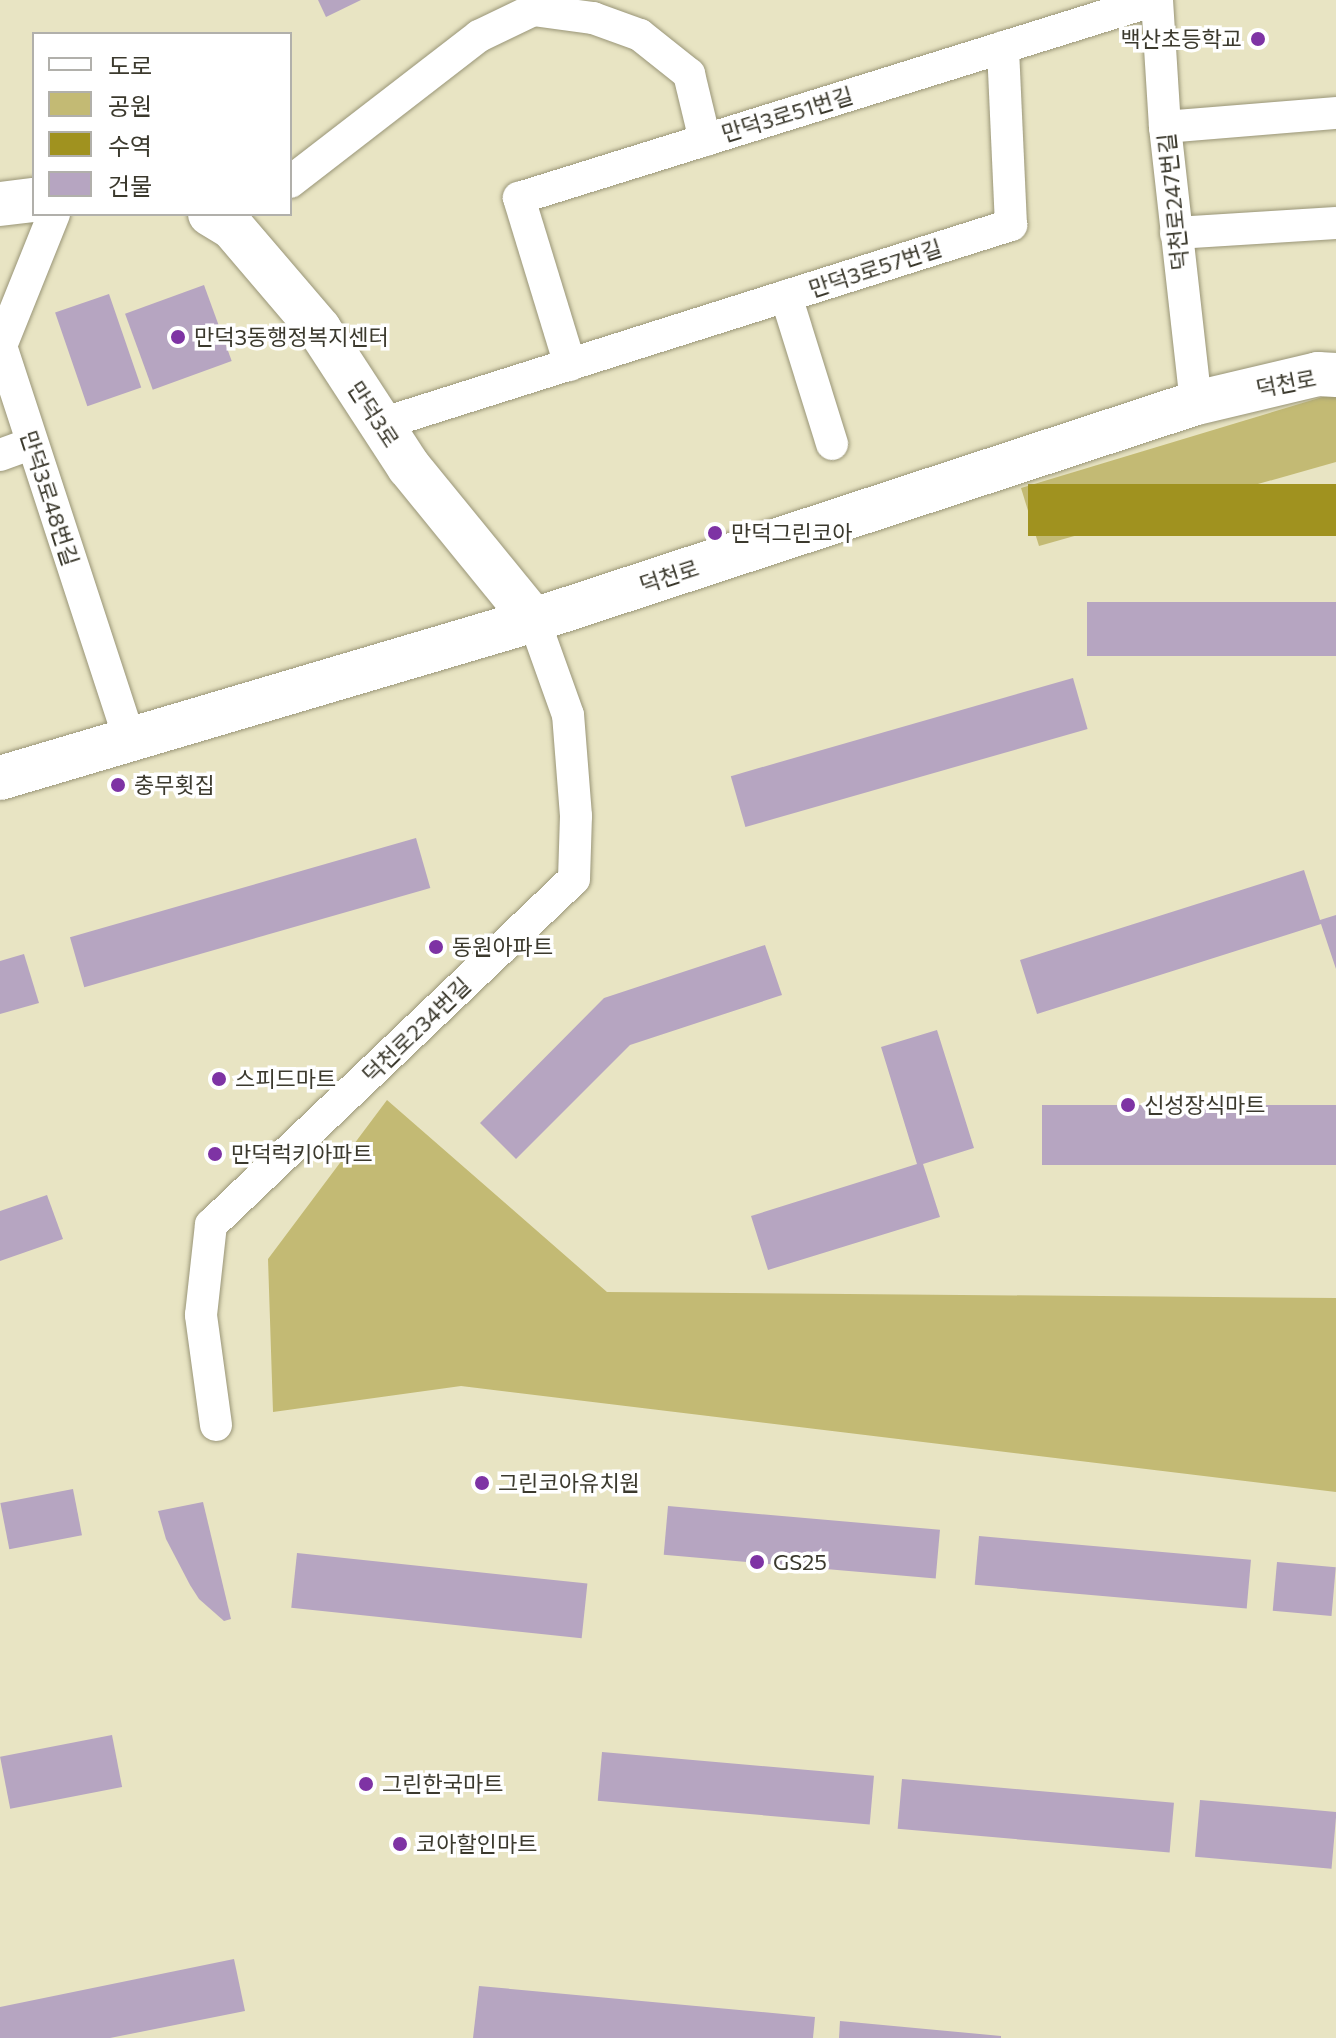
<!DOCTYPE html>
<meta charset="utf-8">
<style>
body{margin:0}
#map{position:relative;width:1336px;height:2038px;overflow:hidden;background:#e8e4c3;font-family:Commissioner,"Noto Sans KR",sans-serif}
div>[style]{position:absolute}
.green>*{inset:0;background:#c3ba74}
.water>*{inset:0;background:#a0921f;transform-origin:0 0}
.building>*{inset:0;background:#b6a5c1;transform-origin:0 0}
.roads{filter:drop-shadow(0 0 2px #999577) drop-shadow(0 0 2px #999577)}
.minor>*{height:32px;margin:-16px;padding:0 16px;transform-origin:16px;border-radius:16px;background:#fff}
.secondary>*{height:44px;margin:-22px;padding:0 22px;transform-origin:22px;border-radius:22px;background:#fff}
.dots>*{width:22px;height:22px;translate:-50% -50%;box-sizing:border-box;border:4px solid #fff;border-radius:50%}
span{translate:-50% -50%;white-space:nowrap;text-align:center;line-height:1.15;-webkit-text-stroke:7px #fff;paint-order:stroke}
.poi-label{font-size:22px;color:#3b392d}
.right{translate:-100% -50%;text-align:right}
.left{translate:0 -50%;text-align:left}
.street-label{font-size:22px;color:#3b392d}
.legend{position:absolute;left:32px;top:32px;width:260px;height:184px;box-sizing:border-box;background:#fff;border:2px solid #b1b0ab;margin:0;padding:10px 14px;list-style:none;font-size:24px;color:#3b392d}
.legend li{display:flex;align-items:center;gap:16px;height:40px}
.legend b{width:40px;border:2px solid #b1b0ab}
</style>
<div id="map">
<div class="green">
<i style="clip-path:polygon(1329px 395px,1336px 397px,1336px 462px,1039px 546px,1021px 488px)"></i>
<i style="clip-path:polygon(387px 1100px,607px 1292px,1336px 1298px,1336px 1492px,461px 1386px,273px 1412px,268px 1259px)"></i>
</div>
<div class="water">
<i style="left:1336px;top:484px;width:52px;height:308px;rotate:90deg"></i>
</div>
<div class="building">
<i style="clip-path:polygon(318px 0,361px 0,326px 17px)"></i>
<i style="left:204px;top:285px;width:81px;height:84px;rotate:70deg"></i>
<i style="left:109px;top:294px;width:99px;height:57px;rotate:71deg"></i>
<i style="left:1336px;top:602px;width:54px;height:249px;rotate:90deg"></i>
<i style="left:1073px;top:678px;width:53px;height:356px;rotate:74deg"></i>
<i style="left:416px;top:838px;width:52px;height:360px;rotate:74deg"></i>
<i style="clip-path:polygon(1304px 870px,1320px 920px,1336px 915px,1336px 969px,1321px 924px,1037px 1014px,1020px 960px)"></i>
<i style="clip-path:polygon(765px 945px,782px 995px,630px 1045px,516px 1159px,480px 1123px,604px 998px)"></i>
<i style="clip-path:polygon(24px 954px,39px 1003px,0 1014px,0 961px)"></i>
<i style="clip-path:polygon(937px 1030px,974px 1148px,923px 1164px,940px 1217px,768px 1270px,751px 1216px,917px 1164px,881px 1047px)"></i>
<i style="left:1336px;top:1105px;width:60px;height:294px;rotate:90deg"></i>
<i style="clip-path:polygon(47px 1195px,63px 1239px,0 1261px,0 1211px)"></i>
<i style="left:73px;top:1489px;width:47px;height:74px;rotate:79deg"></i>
<i style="clip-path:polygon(203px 1502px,231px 1619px,224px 1621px,199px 1599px,190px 1585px,166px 1539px,158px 1511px)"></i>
<i style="left:668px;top:1506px;width:273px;height:49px;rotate:5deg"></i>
<i style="left:979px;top:1536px;width:273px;height:49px;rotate:5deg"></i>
<i style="left:297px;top:1553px;width:292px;height:55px;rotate:6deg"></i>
<i style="left:1277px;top:1562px;width:59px;height:49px;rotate:5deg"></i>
<i style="left:112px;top:1735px;width:53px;height:114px;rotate:79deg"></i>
<i style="left:602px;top:1752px;width:273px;height:49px;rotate:5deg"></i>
<i style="left:902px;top:1779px;width:273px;height:50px;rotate:5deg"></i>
<i style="left:1200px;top:1800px;width:137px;height:57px;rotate:5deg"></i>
<i style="clip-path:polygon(234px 1959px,245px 2011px,110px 2038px,0 2038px,0 2007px)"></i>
<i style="clip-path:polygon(479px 1986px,815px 2017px,813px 2038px,473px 2038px)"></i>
<i style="clip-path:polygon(840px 2021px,1001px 2036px,1001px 2038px,839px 2038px)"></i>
</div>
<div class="roads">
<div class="minor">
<i style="left:1157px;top:0;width:127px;rotate:86.4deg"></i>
<i style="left:1165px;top:127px;width:278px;rotate:83.6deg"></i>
<i style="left:1165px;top:127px;width:172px;rotate:-4.7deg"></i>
<i style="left:290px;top:182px;width:239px;rotate:-37.7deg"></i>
<i style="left:479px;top:36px;width:60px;rotate:-25.7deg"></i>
<i style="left:533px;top:10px;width:61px;rotate:7.6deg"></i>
<i style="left:593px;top:18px;width:50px;rotate:19.9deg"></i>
<i style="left:640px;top:35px;width:63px;rotate:38.5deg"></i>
<i style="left:689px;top:74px;width:68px;rotate:76.4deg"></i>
<i style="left:54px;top:214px;width:142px;rotate:111.9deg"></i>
<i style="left:1px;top:346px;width:415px;rotate:71.9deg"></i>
<i style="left:1176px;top:233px;width:160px;rotate:-3.6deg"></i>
<i style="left:786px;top:296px;width:155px;rotate:72.7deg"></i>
<i style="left:570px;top:365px;width:175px;rotate:-107deg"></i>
<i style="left:519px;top:198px;width:666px;rotate:-17.29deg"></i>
<i style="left:381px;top:424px;width:661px;rotate:-17.53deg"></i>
<i style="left:1011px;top:225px;width:178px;rotate:-92.6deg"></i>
<i style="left:0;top:455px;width:33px;rotate:-20deg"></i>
<i style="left:216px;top:1425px;width:111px;rotate:-97.8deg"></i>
<i style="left:201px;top:1315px;width:91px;rotate:-83.7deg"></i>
<i style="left:211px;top:1225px;width:501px;rotate:-43.63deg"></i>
<i style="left:574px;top:879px;width:63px;rotate:-88.2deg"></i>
<i style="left:576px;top:816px;width:101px;rotate:-94.5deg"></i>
<i style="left:568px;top:715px;width:101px;rotate:-109.7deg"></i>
</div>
<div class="secondary">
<i style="left:0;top:204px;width:34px;rotate:-7deg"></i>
<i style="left:210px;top:214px;width:26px;rotate:31deg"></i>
<i style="left:232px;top:227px;width:134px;rotate:49.5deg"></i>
<i style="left:319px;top:329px;width:165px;rotate:56.9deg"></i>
<i style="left:409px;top:467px;width:198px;rotate:50.8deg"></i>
<i style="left:0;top:778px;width:557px;rotate:-16.48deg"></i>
<i style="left:534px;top:620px;width:697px;rotate:-18.15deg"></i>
<i style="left:1196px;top:403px;width:125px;rotate:-13.4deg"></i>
<i style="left:1318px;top:374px;width:18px;rotate:3deg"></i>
</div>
</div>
<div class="dots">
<i style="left:1258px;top:39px;background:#7e33a4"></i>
<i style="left:178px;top:337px;background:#7e33a4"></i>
<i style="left:715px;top:533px;background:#7e33a4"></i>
<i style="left:118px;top:785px;background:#7e33a4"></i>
<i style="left:436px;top:947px;background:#7e33a4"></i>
<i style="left:219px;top:1079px;background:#7e33a4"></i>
<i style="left:1128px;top:1105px;background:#7e33a4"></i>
<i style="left:215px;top:1154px;background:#7e33a4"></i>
<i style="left:482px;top:1483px;background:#7e33a4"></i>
<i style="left:757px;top:1562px;background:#7e33a4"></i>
<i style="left:366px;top:1784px;background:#7e33a4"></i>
<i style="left:400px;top:1844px;background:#7e33a4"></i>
</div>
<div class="poi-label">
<span class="right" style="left:1242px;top:39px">백산초등학교</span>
<span class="left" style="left:194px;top:337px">만덕3동행정복지센터</span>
<span class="left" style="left:731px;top:533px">만덕그린코아</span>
<span class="left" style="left:134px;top:785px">충무횟집</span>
<span class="left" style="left:452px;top:947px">동원아파트</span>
<span class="left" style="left:235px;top:1079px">스피드마트</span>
<span class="left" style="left:1144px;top:1105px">신성장식마트</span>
<span class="left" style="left:231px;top:1154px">만덕럭키아파트</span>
<span class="left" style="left:498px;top:1483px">그린코아유치원</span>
<span class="left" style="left:773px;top:1562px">GS25</span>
<span class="left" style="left:382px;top:1784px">그린한국마트</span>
<span class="left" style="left:416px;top:1844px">코아할인마트</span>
</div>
<div class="street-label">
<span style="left:787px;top:114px;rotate:-17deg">만덕3로51번길</span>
<span style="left:1173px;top:202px;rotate:-96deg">덕천로247번길</span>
<span style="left:875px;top:268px;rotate:-18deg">만덕3로57번길</span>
<span style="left:1286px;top:383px;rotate:-11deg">덕천로</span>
<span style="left:374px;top:414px;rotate:57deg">만덕3로</span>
<span style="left:50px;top:498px;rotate:72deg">만덕3로48번길</span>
<span style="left:669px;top:576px;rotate:-18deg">덕천로</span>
<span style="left:416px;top:1030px;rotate:-44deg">덕천로234번길</span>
</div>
<ul class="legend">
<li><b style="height:10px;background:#fff"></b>도로</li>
<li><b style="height:22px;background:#c3ba74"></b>공원</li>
<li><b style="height:22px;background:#a0921f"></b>수역</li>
<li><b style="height:22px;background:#b6a5c1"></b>건물</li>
</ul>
</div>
